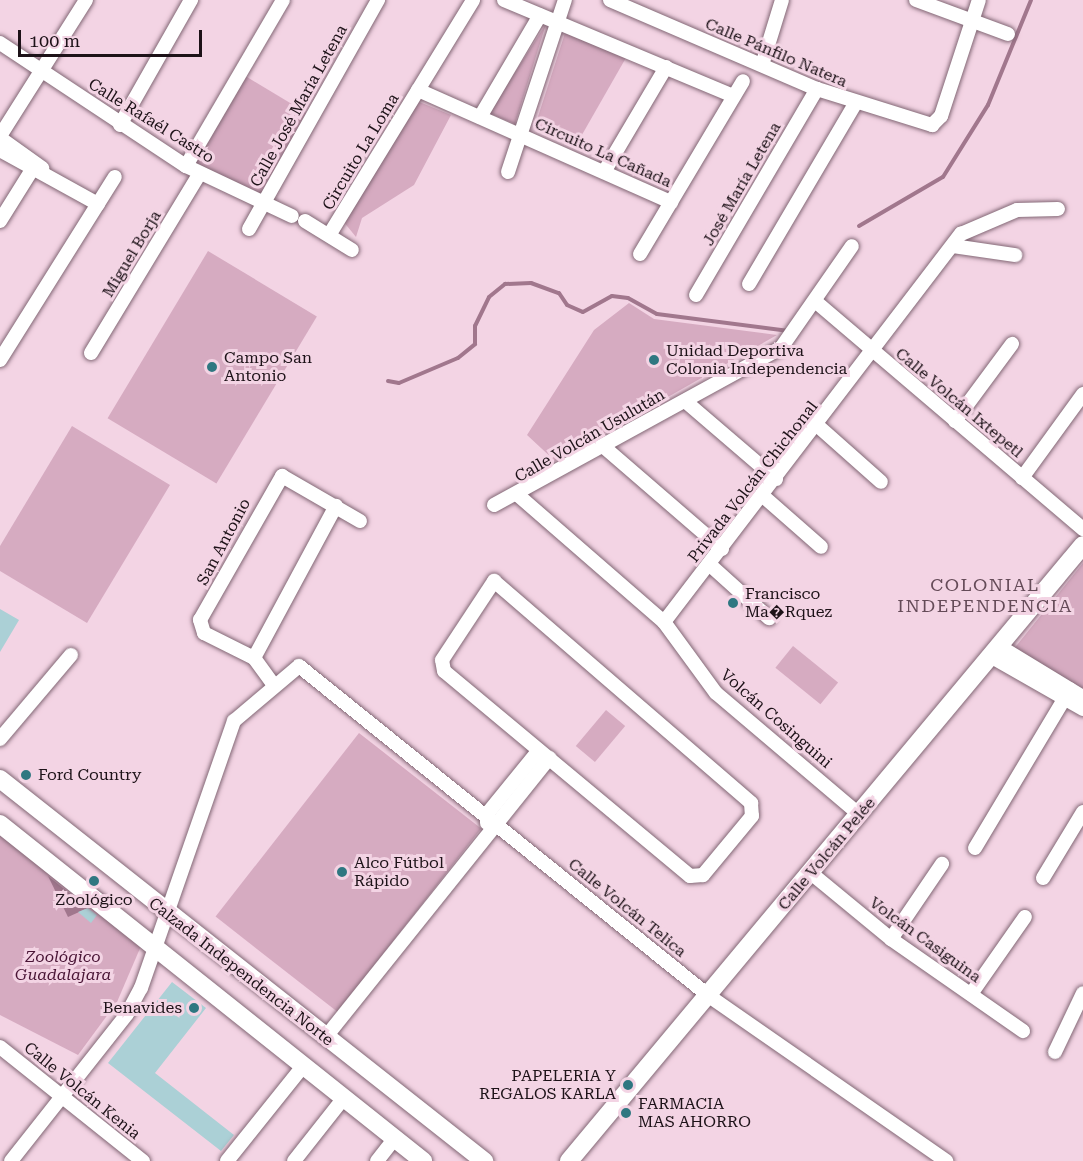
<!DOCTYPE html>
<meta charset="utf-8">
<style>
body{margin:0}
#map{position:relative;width:1083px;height:1161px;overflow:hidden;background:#f3d4e4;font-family:"Roboto Serif",serif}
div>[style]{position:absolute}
.green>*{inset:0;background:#d6abc1;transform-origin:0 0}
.water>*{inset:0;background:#a1778d}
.stream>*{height:4px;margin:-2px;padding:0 2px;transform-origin:2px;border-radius:2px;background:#a1778d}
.building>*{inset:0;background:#abd0d6}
.roads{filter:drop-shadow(0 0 2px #826775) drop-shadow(0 0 2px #826775)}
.street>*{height:14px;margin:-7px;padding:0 7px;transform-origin:7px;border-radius:7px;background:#fff}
.secondary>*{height:18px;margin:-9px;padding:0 9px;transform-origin:9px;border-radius:9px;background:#fff}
.dots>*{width:16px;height:16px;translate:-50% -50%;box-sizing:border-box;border:3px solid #f3d4e4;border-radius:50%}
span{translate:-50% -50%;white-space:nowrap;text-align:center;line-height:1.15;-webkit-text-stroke:6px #f3d4e4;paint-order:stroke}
.street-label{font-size:16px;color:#1d1218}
.poi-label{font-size:16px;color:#1d1218}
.left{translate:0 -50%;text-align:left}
.right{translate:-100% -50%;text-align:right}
.park-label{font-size:16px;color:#491435;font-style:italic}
.neighbourhood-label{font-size:18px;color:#654b58;letter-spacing:1.5px}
.scale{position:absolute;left:18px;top:30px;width:184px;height:27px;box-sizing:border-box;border:3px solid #1d1218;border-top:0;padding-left:8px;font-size:18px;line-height:21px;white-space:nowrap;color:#1d1218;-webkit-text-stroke:4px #f3d4e4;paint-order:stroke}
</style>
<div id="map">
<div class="green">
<i style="clip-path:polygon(546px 24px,515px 124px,489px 113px)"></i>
<i style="clip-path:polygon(566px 30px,627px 56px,575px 147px,534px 129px)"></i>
<i style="left:242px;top:74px;width:80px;height:107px;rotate:31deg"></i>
<i style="clip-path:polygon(417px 101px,451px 115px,414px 185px,362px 218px,356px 237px,343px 221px)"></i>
<i style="left:208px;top:251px;width:127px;height:195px;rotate:31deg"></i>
<i style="clip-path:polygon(629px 303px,654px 319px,777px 335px,555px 461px,527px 435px,594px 330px)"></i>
<i style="clip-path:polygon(72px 426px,170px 485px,87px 623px,0 571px,0 546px)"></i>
<i style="clip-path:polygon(1083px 563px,1083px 692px,1013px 650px)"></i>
<i style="left:793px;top:646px;width:58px;height:28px;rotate:39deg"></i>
<i style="left:606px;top:710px;width:25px;height:47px;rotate:40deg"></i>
<i style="left:359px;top:733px;width:155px;height:233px;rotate:38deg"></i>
<i style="clip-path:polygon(0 834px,141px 946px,117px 1002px,78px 1055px,0 1015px)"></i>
</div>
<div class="water">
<i style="clip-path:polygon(48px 876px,88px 908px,68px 917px)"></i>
</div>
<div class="stream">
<i style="left:859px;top:226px;width:97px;rotate:-30.3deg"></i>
<i style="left:943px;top:177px;width:85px;rotate:-58deg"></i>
<i style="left:988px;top:105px;width:113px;rotate:-67.7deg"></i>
<i style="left:388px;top:381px;width:11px;rotate:10deg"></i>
<i style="left:399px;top:383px;width:64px;rotate:-23deg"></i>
<i style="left:458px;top:358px;width:22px;rotate:-39deg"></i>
<i style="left:475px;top:344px;width:18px;rotate:-90deg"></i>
<i style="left:475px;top:326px;width:32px;rotate:-64deg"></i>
<i style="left:489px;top:297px;width:21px;rotate:-39deg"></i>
<i style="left:505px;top:284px;width:26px;rotate:-2deg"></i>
<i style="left:531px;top:283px;width:30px;rotate:20deg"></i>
<i style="left:559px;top:293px;width:14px;rotate:56deg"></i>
<i style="left:567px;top:305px;width:17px;rotate:24deg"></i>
<i style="left:583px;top:312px;width:33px;rotate:-29deg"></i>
<i style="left:612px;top:296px;width:16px;rotate:7deg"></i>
<i style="left:628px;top:298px;width:33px;rotate:29deg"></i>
<i style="left:657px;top:314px;width:133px;rotate:7.3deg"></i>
</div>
<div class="building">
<i style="clip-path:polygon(0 609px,19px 620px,0 652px)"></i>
<i style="clip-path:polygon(88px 908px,97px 915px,91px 923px,78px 912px)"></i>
<i style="clip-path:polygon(172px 982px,206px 1008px,155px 1073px,234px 1135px,221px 1151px,108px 1063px)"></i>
</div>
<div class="roads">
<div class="street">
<i style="left:504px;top:0;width:249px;rotate:22.7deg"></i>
<i style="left:610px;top:0;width:225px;rotate:23.3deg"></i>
<i style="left:817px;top:89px;width:121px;rotate:17.4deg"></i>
<i style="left:932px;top:125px;width:13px;rotate:-45deg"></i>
<i style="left:941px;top:116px;width:122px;rotate:-71.9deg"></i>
<i style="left:916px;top:0;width:98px;rotate:20.3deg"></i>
<i style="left:0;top:43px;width:223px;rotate:33.5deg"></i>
<i style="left:186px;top:166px;width:117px;rotate:25.3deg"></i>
<i style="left:762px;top:65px;width:68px;rotate:-72.9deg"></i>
<i style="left:418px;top:90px;width:277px;rotate:23.9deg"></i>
<i style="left:480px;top:117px;width:118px;rotate:-59.5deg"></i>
<i style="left:120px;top:125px;width:144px;rotate:-60.4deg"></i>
<i style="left:0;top:136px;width:161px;rotate:-57.7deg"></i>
<i style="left:0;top:138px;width:52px;rotate:35.5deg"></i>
<i style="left:0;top:150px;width:112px;rotate:28.9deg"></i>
<i style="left:186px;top:166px;width:192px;rotate:-59.7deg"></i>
<i style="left:508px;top:172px;width:181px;rotate:-71.7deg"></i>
<i style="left:604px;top:172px;width:122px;rotate:-59.4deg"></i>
<i style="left:0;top:221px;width:66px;rotate:-58deg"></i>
<i style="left:305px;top:221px;width:55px;rotate:31.7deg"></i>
<i style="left:249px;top:229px;width:263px;rotate:-60.6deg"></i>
<i style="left:331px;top:232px;width:272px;rotate:-58.5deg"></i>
<i style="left:953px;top:246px;width:63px;rotate:8.3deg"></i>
<i style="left:640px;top:254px;width:201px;rotate:-59.2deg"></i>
<i style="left:749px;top:284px;width:209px;rotate:-59.5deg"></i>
<i style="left:696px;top:295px;width:239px;rotate:-59.6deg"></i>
<i style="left:815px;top:301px;width:352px;rotate:40.4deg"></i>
<i style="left:91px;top:353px;width:210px;rotate:-58.8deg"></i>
<i style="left:0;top:360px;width:216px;rotate:-57.9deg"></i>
<i style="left:685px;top:401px;width:120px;rotate:40.6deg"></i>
<i style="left:955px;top:421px;width:96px;rotate:-53.5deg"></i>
<i style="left:818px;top:426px;width:84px;rotate:41.6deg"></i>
<i style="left:604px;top:447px;width:156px;rotate:40.8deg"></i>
<i style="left:1022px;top:478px;width:104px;rotate:-54deg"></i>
<i style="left:519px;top:496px;width:192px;rotate:41deg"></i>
<i style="left:664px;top:622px;width:88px;rotate:53.8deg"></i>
<i style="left:716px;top:693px;width:189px;rotate:40.3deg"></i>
<i style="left:763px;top:496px;width:77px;rotate:41.3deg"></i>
<i style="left:494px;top:505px;width:327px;rotate:-28.7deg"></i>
<i style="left:781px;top:348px;width:124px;rotate:-55.2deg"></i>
<i style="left:709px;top:564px;width:81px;rotate:42deg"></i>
<i style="left:494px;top:581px;width:340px;rotate:40.8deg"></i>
<i style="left:751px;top:803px;width:13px;rotate:86deg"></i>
<i style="left:752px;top:816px;width:77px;rotate:129.7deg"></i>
<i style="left:703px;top:875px;width:13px;rotate:176deg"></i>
<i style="left:690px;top:876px;width:320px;rotate:-140.2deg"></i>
<i style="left:444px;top:671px;width:11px;rotate:-100deg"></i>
<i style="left:442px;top:660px;width:95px;rotate:-56.6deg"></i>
<i style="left:664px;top:622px;width:489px;rotate:-52.6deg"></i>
<i style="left:961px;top:234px;width:61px;rotate:-23.2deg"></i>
<i style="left:1017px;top:210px;width:41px;rotate:-1.4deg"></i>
<i style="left:999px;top:646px;width:98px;rotate:31.3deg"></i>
<i style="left:990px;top:656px;width:107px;rotate:29.7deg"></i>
<i style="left:254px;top:658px;width:173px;rotate:-61.7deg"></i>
<i style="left:273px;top:684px;width:32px;rotate:-126deg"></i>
<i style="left:254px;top:658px;width:56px;rotate:-153.4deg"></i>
<i style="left:204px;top:633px;width:14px;rotate:-107deg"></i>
<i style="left:200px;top:620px;width:166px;rotate:-60.3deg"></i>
<i style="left:282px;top:476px;width:90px;rotate:30deg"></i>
<i style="left:0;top:739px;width:110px;rotate:-49.8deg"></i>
<i style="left:487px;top:823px;width:9px;rotate:-90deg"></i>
<i style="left:487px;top:814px;width:82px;rotate:-50.9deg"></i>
<i style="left:975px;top:848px;width:185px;rotate:-59.1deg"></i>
<i style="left:811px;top:873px;width:104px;rotate:39.5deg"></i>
<i style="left:891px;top:939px;width:161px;rotate:34.9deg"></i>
<i style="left:1043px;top:878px;width:77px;rotate:-58.8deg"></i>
<i style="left:891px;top:939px;width:91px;rotate:-55.8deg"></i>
<i style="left:971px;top:994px;width:94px;rotate:-55deg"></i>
<i style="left:325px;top:1038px;width:359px;rotate:-51.3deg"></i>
<i style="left:0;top:1047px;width:183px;rotate:38.6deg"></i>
<i style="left:1055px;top:1052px;width:65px;rotate:-64.6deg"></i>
<i style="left:11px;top:1161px;width:187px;rotate:-51.7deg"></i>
<i style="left:127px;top:1014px;width:30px;rotate:-62deg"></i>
<i style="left:141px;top:988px;width:283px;rotate:-70.8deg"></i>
<i style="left:234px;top:721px;width:85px;rotate:-40.2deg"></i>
<i style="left:299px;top:666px;width:526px;rotate:38.83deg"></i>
<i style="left:709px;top:996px;width:289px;rotate:34.8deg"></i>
<i style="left:227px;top:1161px;width:122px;rotate:-51.3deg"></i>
<i style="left:294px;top:1161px;width:79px;rotate:-51.7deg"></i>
<i style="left:377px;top:1161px;width:28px;rotate:-52deg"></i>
</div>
<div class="secondary">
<i style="left:0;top:779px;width:617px;rotate:38.28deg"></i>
<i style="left:0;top:824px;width:541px;rotate:38.54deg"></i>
<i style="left:569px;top:1161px;width:802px;rotate:-50.16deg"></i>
</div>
</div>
<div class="dots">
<i style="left:654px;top:360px;background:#2f7781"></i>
<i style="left:212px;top:367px;background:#2f7781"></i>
<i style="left:733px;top:603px;background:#2f7781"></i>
<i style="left:26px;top:775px;background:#2f7781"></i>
<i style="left:342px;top:872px;background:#2f7781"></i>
<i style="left:94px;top:881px;background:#2f7781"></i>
<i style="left:194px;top:1008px;background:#2f7781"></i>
<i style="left:628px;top:1085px;background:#2f7781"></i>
<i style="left:626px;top:1113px;background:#2f7781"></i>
</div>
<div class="street-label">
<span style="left:776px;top:53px;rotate:23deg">Calle Pánfilo Natera</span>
<span style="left:299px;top:106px;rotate:-61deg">Calle José María Letena</span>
<span style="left:151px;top:121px;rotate:32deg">Calle Rafaél Castro</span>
<span style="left:361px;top:152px;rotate:-59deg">Circuito La Loma</span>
<span style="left:603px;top:153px;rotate:24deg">Circuito La Cañada</span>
<span style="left:742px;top:184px;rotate:-60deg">José María Letena</span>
<span style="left:132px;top:254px;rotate:-59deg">Miguel Borja</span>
<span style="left:959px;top:403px;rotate:40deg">Calle Volcán Ixtepetl</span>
<span style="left:590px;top:436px;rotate:-30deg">Calle Volcán Usulután</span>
<span style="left:753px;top:482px;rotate:-52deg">Privada Volcán Chichonal</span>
<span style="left:224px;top:542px;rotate:-62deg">San Antonio</span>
<span style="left:776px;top:719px;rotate:41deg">Volcán Cosinguini</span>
<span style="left:827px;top:854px;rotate:-50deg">Calle Volcán Pelée</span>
<span style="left:627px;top:908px;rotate:39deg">Calle Volcán Telica</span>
<span style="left:925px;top:940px;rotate:36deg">Volcán Casiguina</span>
<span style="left:241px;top:972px;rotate:38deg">Calzada Independencia Norte</span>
<span style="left:82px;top:1091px;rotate:39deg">Calle Volcán Kenia</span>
</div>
<div class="poi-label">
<span class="left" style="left:666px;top:360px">Unidad Deportiva<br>Colonia Independencia</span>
<span class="left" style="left:224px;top:367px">Campo San<br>Antonio</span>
<span class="left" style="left:745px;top:603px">Francisco<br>Ma�Rquez</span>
<span class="left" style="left:38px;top:775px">Ford Country</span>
<span class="left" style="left:354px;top:872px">Alco Fútbol<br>Rápido</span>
<span style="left:94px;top:900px">Zoológico</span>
<span class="right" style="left:182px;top:1008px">Benavides</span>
<span class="right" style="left:616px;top:1085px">PAPELERIA Y<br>REGALOS KARLA</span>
<span class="left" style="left:638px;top:1113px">FARMACIA<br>MAS AHORRO</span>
</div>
<div class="park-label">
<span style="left:63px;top:966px">Zoológico<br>Guadalajara</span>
</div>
<div class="neighbourhood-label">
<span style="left:985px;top:596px">COLONIAL<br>INDEPENDENCIA</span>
</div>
<div class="scale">100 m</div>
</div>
